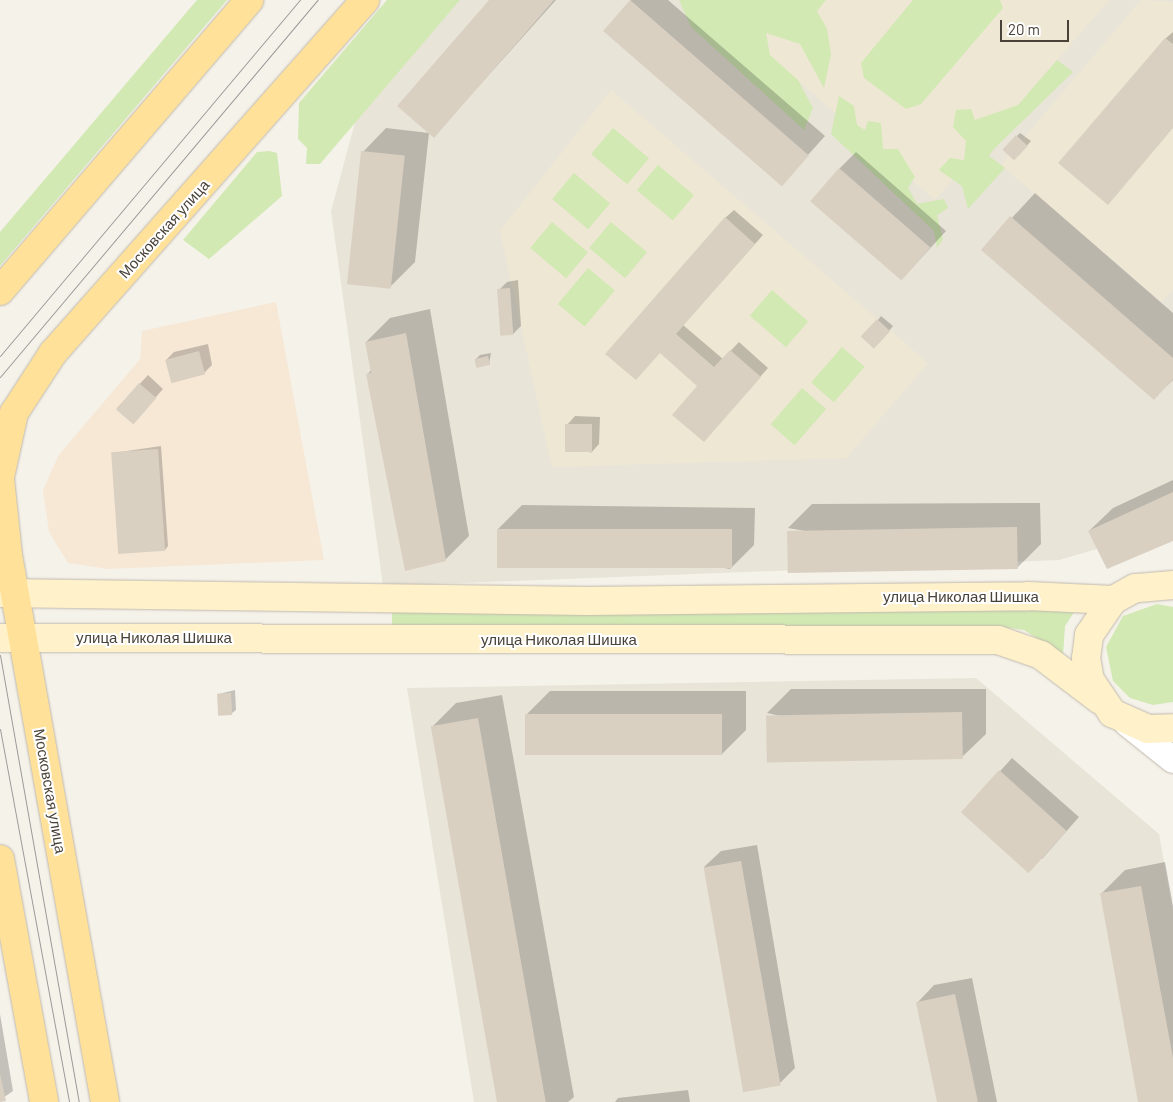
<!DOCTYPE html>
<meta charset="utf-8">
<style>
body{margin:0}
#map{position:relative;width:1173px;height:1102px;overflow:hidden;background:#f5f2ea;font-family:Barlow,sans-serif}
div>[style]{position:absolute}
.residential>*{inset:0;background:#e9e4d8}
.commercial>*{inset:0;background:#f7e8d6}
.education>*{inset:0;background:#eee7d4}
.green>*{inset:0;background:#d2e9b3;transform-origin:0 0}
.shadow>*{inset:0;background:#0003}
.building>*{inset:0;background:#dad0c2;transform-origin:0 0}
.roads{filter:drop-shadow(0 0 1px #c1b9ac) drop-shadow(0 0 1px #c1b9ac)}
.tertiary>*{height:26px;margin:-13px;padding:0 13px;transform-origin:13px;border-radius:13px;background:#fff}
.secondary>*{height:28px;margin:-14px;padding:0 14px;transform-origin:14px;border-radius:14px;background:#fff2ca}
.primary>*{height:28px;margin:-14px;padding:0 14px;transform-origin:14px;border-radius:14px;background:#ffe199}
.tram>*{height:1px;margin:-0.5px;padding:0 0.5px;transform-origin:0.5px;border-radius:0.5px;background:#999}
span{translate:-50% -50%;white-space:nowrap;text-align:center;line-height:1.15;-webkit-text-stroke:4px #fff;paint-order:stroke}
.street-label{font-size:15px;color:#494238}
.scale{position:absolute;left:1000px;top:20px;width:69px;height:22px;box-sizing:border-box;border:2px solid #494238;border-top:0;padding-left:6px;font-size:15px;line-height:18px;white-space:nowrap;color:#494238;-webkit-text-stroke:4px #fff;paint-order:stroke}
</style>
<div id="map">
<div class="residential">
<i style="clip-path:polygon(420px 0,1173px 0,1173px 527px,1059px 560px,383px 586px,331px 211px,375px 49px)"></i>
<i style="clip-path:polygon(976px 678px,1159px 834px,1173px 911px,1173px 1102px,474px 1102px,407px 688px)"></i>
</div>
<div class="commercial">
<i style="clip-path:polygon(276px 302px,324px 560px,108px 569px,68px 563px,49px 532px,43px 490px,58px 456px,140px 359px,142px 331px)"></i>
</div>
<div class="education">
<i style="clip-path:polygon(706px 0,1109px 0,935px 200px)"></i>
<i style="clip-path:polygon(1141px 0,1173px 2px,1173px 289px,1162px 302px,1001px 165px)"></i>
<i style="clip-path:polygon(611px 90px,928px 363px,846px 458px,552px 467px,500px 231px)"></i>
</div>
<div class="green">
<i style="clip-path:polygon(197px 0,227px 0,0 266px,0 232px)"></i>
<i style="clip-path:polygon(387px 0,460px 0,320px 164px,306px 164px,307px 148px,298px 139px,299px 103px)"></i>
<i style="clip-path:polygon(679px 0,826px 0,817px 11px,827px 29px,831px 54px,824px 88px,800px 44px,766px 33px,770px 55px,798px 80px,813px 108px,804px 130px,691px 27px)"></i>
<i style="clip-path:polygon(913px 0,1000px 0,1003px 8px,921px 104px,906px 109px,864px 78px,861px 63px)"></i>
<i style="clip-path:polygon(1057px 60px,1073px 72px,994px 149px,989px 156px,1005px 168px,968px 209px,962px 186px,939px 170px,950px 158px,964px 160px,966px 141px,953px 127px,956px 110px,971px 109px,975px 120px,1018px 105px)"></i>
<i style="clip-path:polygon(839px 96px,854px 106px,857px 125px,865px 130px,868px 121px,881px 123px,883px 149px,898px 149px,915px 177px,908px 188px,917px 204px,944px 199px,948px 208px,937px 215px,943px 239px,937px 248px,934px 231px,831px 134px)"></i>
<i style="left:613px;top:128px;width:47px;height:34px;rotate:40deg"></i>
<i style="clip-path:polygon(269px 151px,277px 153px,282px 196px,209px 259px,183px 240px,257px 152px)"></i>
<i style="left:658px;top:165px;width:47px;height:33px;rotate:40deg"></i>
<i style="left:574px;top:173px;width:47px;height:34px;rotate:40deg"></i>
<i style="left:552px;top:222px;width:47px;height:34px;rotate:40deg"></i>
<i style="left:611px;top:222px;width:47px;height:34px;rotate:40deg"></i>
<i style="left:588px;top:268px;width:35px;height:47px;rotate:40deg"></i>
<i style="left:772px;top:290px;width:48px;height:34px;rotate:41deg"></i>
<i style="left:842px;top:347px;width:30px;height:47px;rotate:41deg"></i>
<i style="left:802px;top:388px;width:32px;height:48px;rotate:41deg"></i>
<i style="clip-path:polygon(1080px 603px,1065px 626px,1063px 655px,1024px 630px,995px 626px,392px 631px,392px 608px)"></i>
<i style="clip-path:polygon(1157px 604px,1173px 607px,1173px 702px,1153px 705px,1130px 698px,1113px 681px,1106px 647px,1123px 616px)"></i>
</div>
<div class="shadow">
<i style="clip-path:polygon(491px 0,556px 0,434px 136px)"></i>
<i style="clip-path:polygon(631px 0,668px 0,825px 136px,781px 185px,604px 31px)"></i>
<i style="clip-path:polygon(1173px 32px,1173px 128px,1060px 163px,1166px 38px)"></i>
<i style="clip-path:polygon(386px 128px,429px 133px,415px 262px,391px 286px,363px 152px)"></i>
<i style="clip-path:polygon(1020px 133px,1031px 141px,1019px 155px,1017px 136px)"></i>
<i style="clip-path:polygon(856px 152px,946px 231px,902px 279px,839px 169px)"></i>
<i style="clip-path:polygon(1035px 193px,1173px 313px,1173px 380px,1154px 398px,983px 249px)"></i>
<i style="clip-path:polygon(734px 210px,763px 235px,683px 325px,723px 359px,739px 342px,768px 368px,712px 432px,699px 385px,660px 351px,725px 218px)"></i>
<i style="clip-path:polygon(518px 280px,521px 326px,513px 334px,498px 291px,507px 282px)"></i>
<i style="clip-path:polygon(430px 309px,469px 536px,445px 560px,367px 375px,371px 370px,366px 342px,390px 318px)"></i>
<i style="clip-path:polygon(881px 316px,893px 326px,878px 344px,878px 320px)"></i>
<i style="clip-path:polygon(208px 344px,212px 365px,204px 373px,166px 360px,174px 352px)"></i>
<i style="clip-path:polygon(491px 353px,489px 364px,476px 359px,480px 355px)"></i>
<i style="clip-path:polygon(148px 375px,163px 389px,141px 414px,117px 408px)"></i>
<i style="clip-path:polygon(575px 416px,600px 417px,599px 444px,591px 453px,567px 425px)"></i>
<i style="clip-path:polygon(161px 446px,168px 546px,165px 550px,113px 453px)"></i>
<i style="clip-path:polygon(1173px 480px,1173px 539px,1089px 531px,1113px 508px)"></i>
<i style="clip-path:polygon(1040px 503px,1041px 544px,1017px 568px,788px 528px,812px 504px)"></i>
<i style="clip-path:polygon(522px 505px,755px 508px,754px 545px,730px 569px,498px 529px)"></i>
<i style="clip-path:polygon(791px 689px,986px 689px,986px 734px,962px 757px,767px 713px)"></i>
<i style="clip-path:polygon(235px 690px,236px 710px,232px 713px,219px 694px)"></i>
<i style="clip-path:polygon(550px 691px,746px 691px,746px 730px,722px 754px,526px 715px)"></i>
<i style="clip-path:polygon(502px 695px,574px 1097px,568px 1102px,499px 1102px,432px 727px,456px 703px)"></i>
<i style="clip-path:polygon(1012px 758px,1079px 817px,1042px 859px,963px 812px)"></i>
<i style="clip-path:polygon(757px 845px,795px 1068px,778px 1085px,704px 867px,721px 851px)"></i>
<i style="clip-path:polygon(1165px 862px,1173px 906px,1173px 1102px,1140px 1102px,1101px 894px,1125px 870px)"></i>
<i style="clip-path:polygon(972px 978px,997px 1102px,938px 1102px,918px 1002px,934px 985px)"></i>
<i style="clip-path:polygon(0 1014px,13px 1091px,0 1100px)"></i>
<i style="clip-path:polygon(688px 1090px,690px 1102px,615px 1102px,618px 1098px)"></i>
</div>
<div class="building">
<i style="clip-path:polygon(489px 0,554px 0,434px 138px,397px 106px)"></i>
<i style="left:630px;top:0;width:237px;height:41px;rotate:41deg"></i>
<i style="clip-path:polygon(1165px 38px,1173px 44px,1173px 128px,1108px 205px,1058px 163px)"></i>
<i style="left:1016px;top:135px;width:16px;height:20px;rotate:43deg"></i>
<i style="left:361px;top:151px;width:44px;height:134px;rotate:6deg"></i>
<i style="left:839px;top:168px;width:121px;height:44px;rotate:41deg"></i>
<i style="clip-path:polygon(1010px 216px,1173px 358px,1173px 379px,1154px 400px,981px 250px)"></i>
<i style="clip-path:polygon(725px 217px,755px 244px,676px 334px,714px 367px,730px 350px,761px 377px,704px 442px,672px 415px,697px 386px,660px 353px,636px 380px,605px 354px)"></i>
<i style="left:510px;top:288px;width:47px;height:13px;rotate:86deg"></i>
<i style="left:877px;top:319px;width:18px;height:24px;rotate:43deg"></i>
<i style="clip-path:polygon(406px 333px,446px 561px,405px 571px,366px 374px,371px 373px,365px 342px)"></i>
<i style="left:199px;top:351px;width:24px;height:35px;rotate:75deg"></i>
<i style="left:488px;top:356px;width:9px;height:14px;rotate:77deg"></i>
<i style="left:139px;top:383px;width:23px;height:35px;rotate:41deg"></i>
<i style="left:565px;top:424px;width:27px;height:28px"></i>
<i style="left:158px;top:449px;width:102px;height:47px;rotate:86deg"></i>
<i style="clip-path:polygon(1173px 492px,1173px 541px,1107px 569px,1088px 531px)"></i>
<i style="left:1017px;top:527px;width:42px;height:230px;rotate:89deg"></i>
<i style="left:497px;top:529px;width:235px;height:39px"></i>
<i style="left:231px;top:693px;width:22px;height:14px;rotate:87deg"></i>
<i style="left:962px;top:712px;width:47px;height:196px;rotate:89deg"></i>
<i style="left:722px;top:714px;width:41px;height:197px;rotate:90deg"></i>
<i style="left:478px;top:718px;width:390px;height:48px;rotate:80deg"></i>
<i style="left:999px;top:770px;width:91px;height:57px;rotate:42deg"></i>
<i style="left:741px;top:861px;width:228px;height:38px;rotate:80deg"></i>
<i style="clip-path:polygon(1141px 886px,1173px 1058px,1173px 1102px,1138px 1102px,1100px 893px)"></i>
<i style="left:955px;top:994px;width:110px;height:40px;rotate:78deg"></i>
<i style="clip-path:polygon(0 1074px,6px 1101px,0 1102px)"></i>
</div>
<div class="roads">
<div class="tertiary">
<i style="left:1127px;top:723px;width:59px;rotate:38.8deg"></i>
</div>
<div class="secondary">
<i style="left:1173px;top:585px;width:38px;rotate:175deg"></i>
<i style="left:1135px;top:588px;width:25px;rotate:151deg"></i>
<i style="left:1113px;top:600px;width:42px;rotate:124.4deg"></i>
<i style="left:1089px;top:635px;width:23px;rotate:97deg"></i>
<i style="left:1086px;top:658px;width:22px;rotate:80deg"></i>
<i style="left:1090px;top:680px;width:40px;rotate:56deg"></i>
<i style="left:1112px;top:713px;width:39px;rotate:24deg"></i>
<i style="left:1148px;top:729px;width:25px;rotate:-2deg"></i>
<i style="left:0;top:593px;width:587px;rotate:0.78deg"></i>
<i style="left:587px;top:601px;width:441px;rotate:-0.6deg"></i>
<i style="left:1028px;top:596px;width:85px;rotate:2.7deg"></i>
<i style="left:0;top:638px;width:998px;rotate:0.11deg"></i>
<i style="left:998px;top:640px;width:46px;rotate:19.2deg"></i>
<i style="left:1041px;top:655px;width:74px;rotate:37.3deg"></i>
</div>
<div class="primary">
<i style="left:0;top:291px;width:383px;rotate:-49.4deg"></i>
<i style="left:0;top:477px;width:66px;rotate:-77.7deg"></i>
<i style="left:14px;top:413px;width:72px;rotate:-57deg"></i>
<i style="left:53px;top:353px;width:471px;rotate:-48.5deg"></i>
<i style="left:0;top:479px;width:76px;rotate:84deg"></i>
<i style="left:8px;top:555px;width:556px;rotate:79.94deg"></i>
<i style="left:0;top:859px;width:247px;rotate:79.7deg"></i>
</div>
</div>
<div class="tram">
<i style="left:0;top:356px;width:466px;rotate:-49.9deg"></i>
<i style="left:0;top:377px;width:493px;rotate:-49.9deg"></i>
<i style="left:0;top:655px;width:454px;rotate:80deg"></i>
<i style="left:0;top:729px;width:379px;rotate:79.5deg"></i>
</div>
<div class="street-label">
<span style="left:164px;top:229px;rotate:-48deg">Московская улица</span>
<span style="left:961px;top:597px">улица Николая Шишка</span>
<span style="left:154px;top:638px">улица Николая Шишка</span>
<span style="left:559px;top:640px">улица Николая Шишка</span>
<span style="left:50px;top:791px;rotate:80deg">Московская улица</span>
</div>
<div class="scale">20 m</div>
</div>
